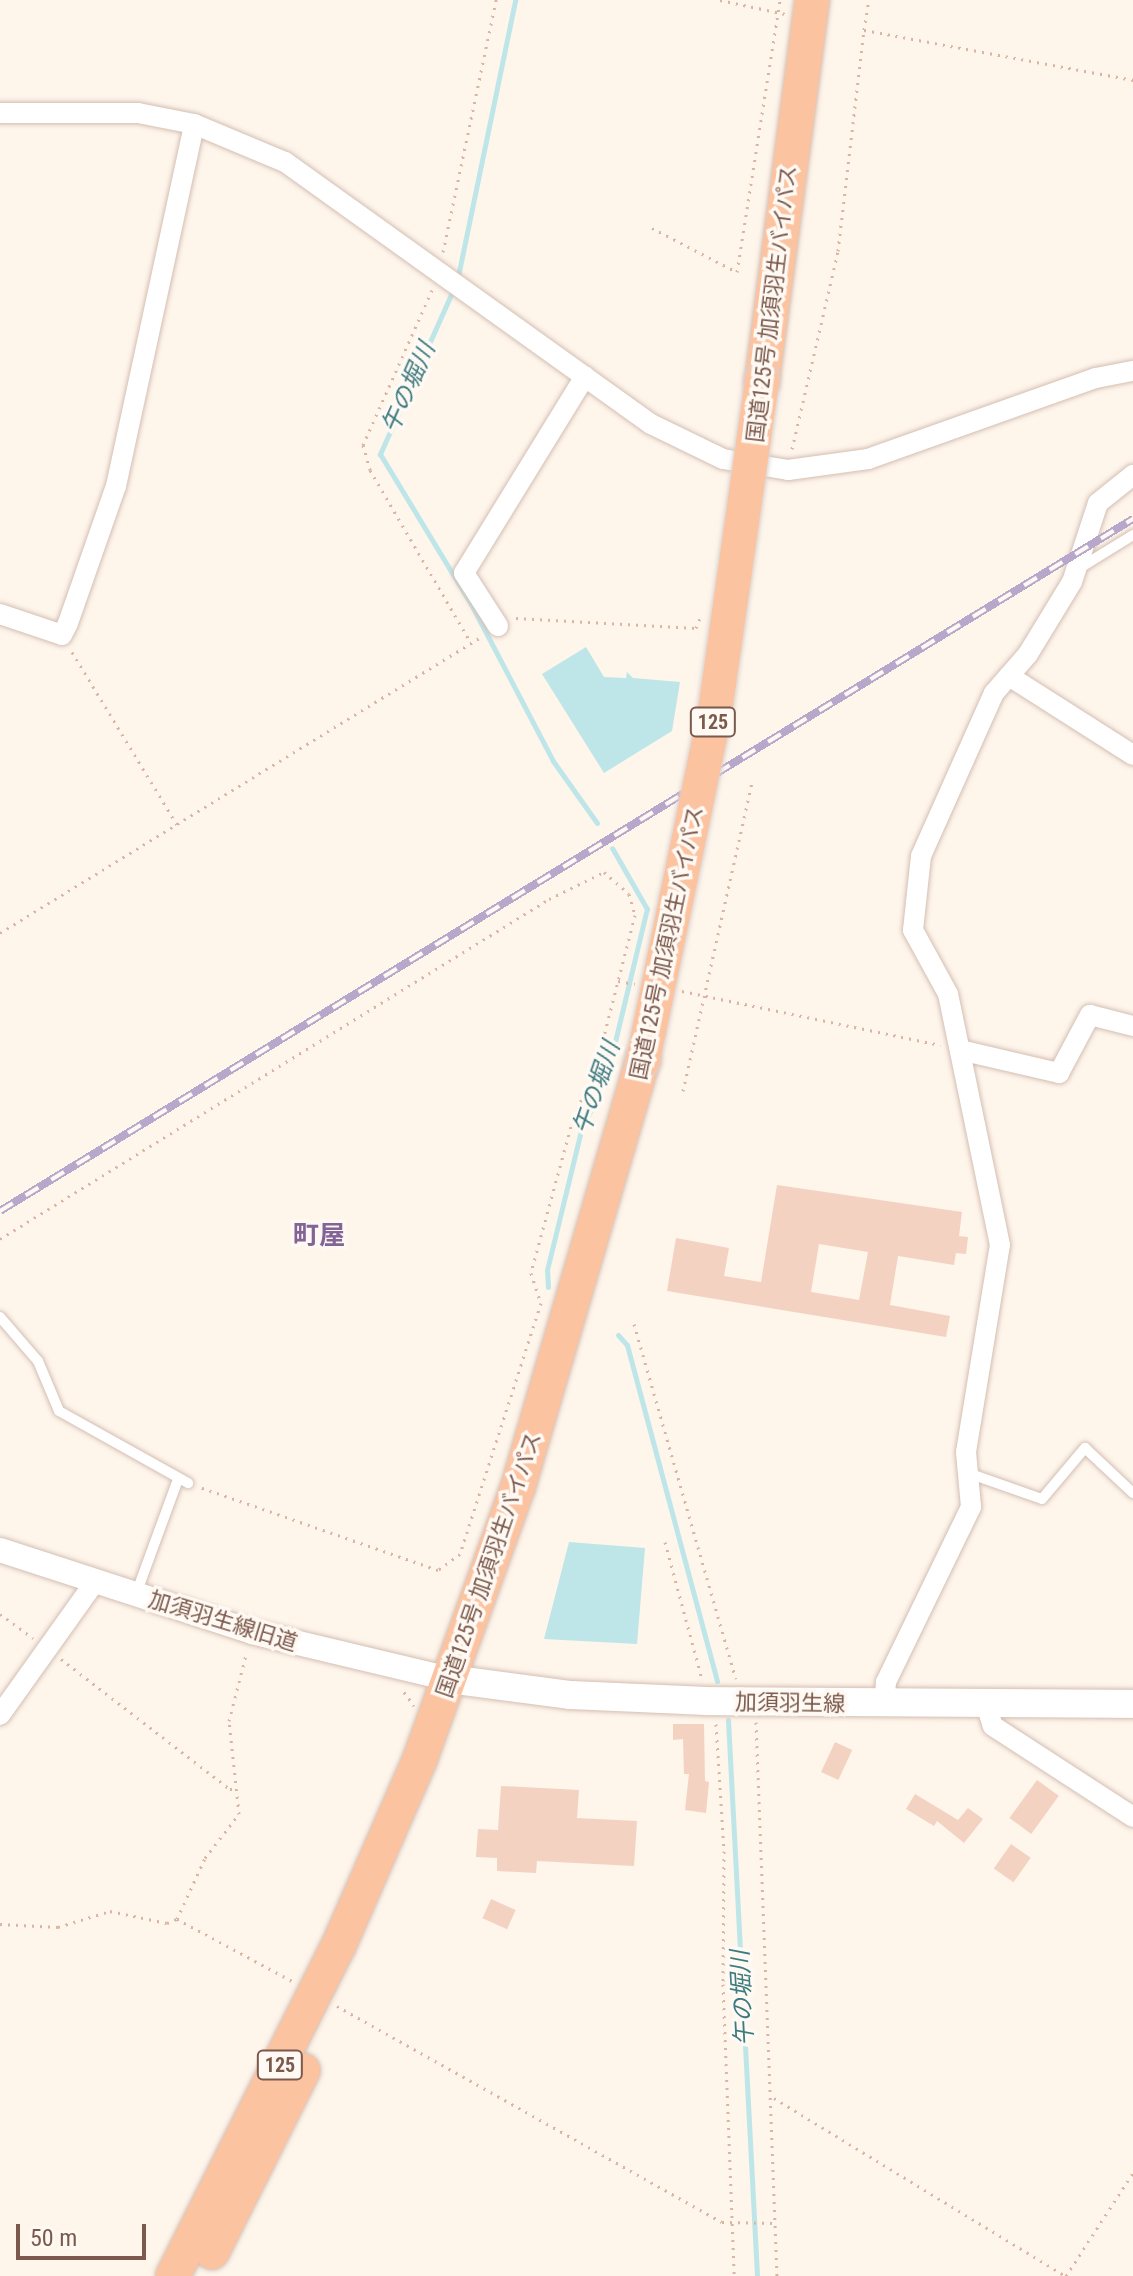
<!DOCTYPE html>
<meta charset="utf-8">
<style>
body{margin:0}
#map{position:relative;width:1133px;height:2276px;overflow:hidden;background:#fef5eb;font-family:"Roboto Condensed","Noto Sans JP",sans-serif}
div>[style]{position:absolute}
.water>*{inset:0;background:#bee6e9}
.stream>*{height:5px;margin:-2.5px;padding:0 2.5px;transform-origin:2.5px;border-radius:2.5px;background:#bee6e9}
.building>*{inset:0;background:#f4d2c1;transform-origin:0 0}
.path>*{height:3px;margin-top:-1.5px;transform-origin:0;background:repeating-linear-gradient(90deg,#dbb5a3 0 2px,transparent 0 8px)}
.roads{filter:drop-shadow(0 0 2px #d4beb2) drop-shadow(0 0 2px #d4beb2)}
.service>*{height:10px;margin:-5px;padding:0 5px;transform-origin:5px;border-radius:5px;background:#fff}
.minor>*{height:20px;margin:-10px;padding:0 10px;transform-origin:10px;border-radius:10px;background:#fff}
.tertiary>*{height:24px;margin:-12px;padding:0 12px;transform-origin:12px;border-radius:12px;background:#fff}
.secondary>*{height:28px;margin:-14px;padding:0 14px;transform-origin:14px;border-radius:14px;background:#fff}
.trunk>*{height:34px;margin:-17px;padding:0 17px;transform-origin:17px;border-radius:17px;background:#fcc3a1}
.rail>*{height:8px;margin-top:-4px;transform-origin:0;background:repeating-linear-gradient(90deg,#fff9f3 0 15px,#b7a7ca 0 30px);box-sizing:border-box;border-block:2px solid #b7a7ca}
.bridges{filter:drop-shadow(0 0 2px #dad1cd) drop-shadow(0 0 2px #dad1cd)}
.trunk-bridge>*{height:34px;margin:-17px;padding:0 17px;transform-origin:17px;border-radius:17px;background:#fcc3a1}
span{translate:-50% -50%;white-space:nowrap;text-align:center;line-height:1.15;-webkit-text-stroke:7px #fff9f3;paint-order:stroke}
.shield-label span{padding:2px 6px;background:#fff9f3;border:2px solid;border-radius:6px;-webkit-text-stroke-width:0}
.shield-label{font-size:20px;color:#7b594c;font-weight:700}
.street-label{font-size:22px;color:#7b594c}
.water-label{font-size:24px;color:#3d7b81;font-style:italic}
.quarter-label{font-size:26px;color:#826497;font-weight:700}
.scale{position:absolute;left:16px;top:2224px;width:130px;height:36px;box-sizing:border-box;border:4px solid #7b594c;border-top:0;padding-left:10px;font-size:24px;line-height:28px;white-space:nowrap;color:#7b594c;-webkit-text-stroke:6px #fff9f3;paint-order:stroke}
</style>
<div id="map">
<div class="water">
<i style="clip-path:polygon(586px 647px,604px 677px,626px 678px,627px 672px,633px 678px,680px 682px,672px 731px,604px 773px,542px 674px)"></i>
<i style="clip-path:polygon(569px 1542px,645px 1548px,637px 1644px,544px 1639px)"></i>
</div>
<div class="stream">
<i style="left:457px;top:281px;width:287px;rotate:-78.3deg"></i>
<i style="left:453px;top:290px;width:180px;rotate:114deg"></i>
<i style="left:380px;top:454px;width:175px;rotate:58.8deg"></i>
<i style="left:471px;top:604px;width:177px;rotate:62.4deg"></i>
<i style="left:553px;top:761px;width:76px;rotate:54.6deg"></i>
<i style="left:548px;top:1287px;width:17px;rotate:-93deg"></i>
<i style="left:547px;top:1270px;width:143px;rotate:-76.3deg"></i>
<i style="left:581px;top:1131px;width:62px;rotate:-65.1deg"></i>
<i style="left:607px;top:1075px;width:171px;rotate:-76.5deg"></i>
<i style="left:647px;top:909px;width:70px;rotate:-119.8deg"></i>
<i style="left:618px;top:1335px;width:13px;rotate:48deg"></i>
<i style="left:627px;top:1345px;width:348px;rotate:75deg"></i>
<i style="left:728px;top:1720px;width:557px;rotate:87.01deg"></i>
</div>
<div class="building">
<i style="clip-path:polygon(evenodd,777px 1185px,962px 1212px,959px 1236px,968px 1237px,966px 1254px,956px 1253px,954px 1265px,898px 1256px,890px 1305px,950px 1316px,946px 1337px,667px 1291px,676px 1238px,729px 1248px,724px 1276px,761px 1282px,777px 1185px,819px 1244px,868px 1252px,859px 1300px,811px 1292px,819px 1244px)"></i>
<i style="clip-path:polygon(673px 1724px,704px 1724px,705px 1781px,709px 1782px,706px 1813px,685px 1810px,689px 1774px,684px 1774px,683px 1739px,673px 1740px)"></i>
<i style="left:835px;top:1742px;width:19px;height:33px;rotate:25deg"></i>
<i style="left:1037px;top:1780px;width:27px;height:47px;rotate:36deg"></i>
<i style="clip-path:polygon(501px 1786px,579px 1790px,577px 1818px,637px 1821px,634px 1866px,537px 1861px,536px 1873px,497px 1871px,497px 1858px,476px 1857px,478px 1829px,498px 1830px)"></i>
<i style="clip-path:polygon(915px 1794px,958px 1820px,968px 1808px,983px 1819px,964px 1843px,937px 1821px,934px 1826px,906px 1809px)"></i>
<i style="left:1011px;top:1844px;width:24px;height:30px;rotate:35deg"></i>
<i style="left:491px;top:1899px;width:27px;height:21px;rotate:24deg"></i>
</div>
<div class="path">
<i style="left:720px;top:0;width:67px;rotate:12deg"></i>
<i style="left:864px;top:30px;width:30px;rotate:-81deg"></i>
<i style="left:652px;top:228px;width:96px;rotate:27.4deg"></i>
<i style="left:737px;top:272px;width:275px;rotate:-81deg"></i>
<i style="left:443px;top:252px;width:258px;rotate:-78.1deg"></i>
<i style="left:432px;top:290px;width:170px;rotate:114deg"></i>
<i style="left:363px;top:445px;width:26px;rotate:74deg"></i>
<i style="left:370px;top:470px;width:200px;rotate:59.7deg"></i>
<i style="left:792px;top:449px;width:203px;rotate:-76.9deg"></i>
<i style="left:838px;top:251px;width:223px;rotate:-83.3deg"></i>
<i style="left:864px;top:30px;width:274px;rotate:10.5deg"></i>
<i style="left:516px;top:618px;width:180px;rotate:3.2deg"></i>
<i style="left:696px;top:628px;width:16px;rotate:-68deg"></i>
<i style="left:72px;top:652px;width:204px;rotate:58.7deg"></i>
<i style="left:0;top:933px;width:565px;rotate:-31.61deg"></i>
<i style="left:618px;top:981px;width:17px;rotate:10deg"></i>
<i style="left:682px;top:991px;width:264px;rotate:11.8deg"></i>
<i style="left:683px;top:1091px;width:316px;rotate:-77.4deg"></i>
<i style="left:0;top:1239px;width:646px;rotate:-31.77deg"></i>
<i style="left:549px;top:899px;width:61px;rotate:-26.1deg"></i>
<i style="left:604px;top:872px;width:33px;rotate:41deg"></i>
<i style="left:629px;top:894px;width:22px;rotate:74deg"></i>
<i style="left:635px;top:915px;width:153px;rotate:104.4deg"></i>
<i style="left:597px;top:1063px;width:61px;rotate:113.2deg"></i>
<i style="left:573px;top:1119px;width:160px;rotate:105.3deg"></i>
<i style="left:531px;top:1273px;width:32px;rotate:72deg"></i>
<i style="left:541px;top:1303px;width:264px;rotate:107.9deg"></i>
<i style="left:460px;top:1554px;width:27px;rotate:144deg"></i>
<i style="left:438px;top:1570px;width:253px;rotate:-160.8deg"></i>
<i style="left:634px;top:1324px;width:369px;rotate:74deg"></i>
<i style="left:665px;top:1542px;width:142px;rotate:74.9deg"></i>
<i style="left:0;top:1614px;width:41px;rotate:36deg"></i>
<i style="left:61px;top:1659px;width:213px;rotate:37.6deg"></i>
<i style="left:230px;top:1789px;width:7px"></i>
<i style="left:404px;top:1692px;width:17px;rotate:54deg"></i>
<i style="left:756px;top:1722px;width:554px;rotate:87.83deg"></i>
<i style="left:716px;top:1724px;width:127px;rotate:86.4deg"></i>
<i style="left:724px;top:1851px;width:133px;rotate:90.4deg"></i>
<i style="left:723px;top:1984px;width:292px;rotate:87.8deg"></i>
<i style="left:177px;top:1919px;width:131px;rotate:28.3deg"></i>
<i style="left:0;top:1924px;width:58px;rotate:3deg"></i>
<i style="left:58px;top:1927px;width:54px;rotate:-17.1deg"></i>
<i style="left:110px;top:1911px;width:58px;rotate:11.9deg"></i>
<i style="left:167px;top:1923px;width:11px;rotate:-22deg"></i>
<i style="left:177px;top:1919px;width:67px;rotate:-65.3deg"></i>
<i style="left:205px;top:1858px;width:56px;rotate:-52.3deg"></i>
<i style="left:239px;top:1814px;width:94px;rotate:-96.1deg"></i>
<i style="left:229px;top:1721px;width:72px;rotate:-75.6deg"></i>
<i style="left:337px;top:2006px;width:441px;rotate:29.3deg"></i>
<i style="left:722px;top:2222px;width:54px;rotate:1.1deg"></i>
<i style="left:774px;top:2098px;width:342px;rotate:31.4deg"></i>
<i style="left:1066px;top:2276px;width:123px;rotate:-57deg"></i>
</div>
<div class="roads">
<div class="service">
<i style="left:1078px;top:569px;width:65px;rotate:-31.7deg"></i>
<i style="left:0;top:1317px;width:58px;rotate:49.2deg"></i>
<i style="left:38px;top:1361px;width:54px;rotate:67.2deg"></i>
<i style="left:59px;top:1411px;width:148px;rotate:29.2deg"></i>
<i style="left:968px;top:1473px;width:78px;rotate:19.4deg"></i>
<i style="left:1042px;top:1499px;width:67px;rotate:-49.9deg"></i>
<i style="left:1085px;top:1448px;width:66px;rotate:43.2deg"></i>
<i style="left:136px;top:1594px;width:122px;rotate:-69.9deg"></i>
</div>
<div class="minor">
<i style="left:0;top:113px;width:138px"></i>
<i style="left:138px;top:113px;width:57px;rotate:11.1deg"></i>
<i style="left:194px;top:124px;width:99px;rotate:22.7deg"></i>
<i style="left:285px;top:162px;width:450px;rotate:35.6deg"></i>
<i style="left:651px;top:424px;width:80px;rotate:25.9deg"></i>
<i style="left:723px;top:459px;width:66px;rotate:9.6deg"></i>
<i style="left:788px;top:470px;width:81px;rotate:-7.8deg"></i>
<i style="left:868px;top:459px;width:242px;rotate:-19.6deg"></i>
<i style="left:1096px;top:378px;width:38px;rotate:-11deg"></i>
<i style="left:0;top:614px;width:65px;rotate:18.7deg"></i>
<i style="left:62px;top:635px;width:13px;rotate:-63deg"></i>
<i style="left:68px;top:623px;width:145px;rotate:-70.7deg"></i>
<i style="left:116px;top:486px;width:370px;rotate:-77.8deg"></i>
<i style="left:498px;top:626px;width:63px;rotate:-122.7deg"></i>
<i style="left:464px;top:573px;width:231px;rotate:-58.4deg"></i>
<i style="left:1009px;top:676px;width:147px;rotate:32.5deg"></i>
<i style="left:960px;top:1050px;width:102px;rotate:13.1deg"></i>
<i style="left:1059px;top:1073px;width:66px;rotate:-61.9deg"></i>
<i style="left:1090px;top:1015px;width:44px;rotate:14.3deg"></i>
<i style="left:884px;top:1705px;width:23px;rotate:-85deg"></i>
<i style="left:886px;top:1682px;width:195px;rotate:-64.1deg"></i>
<i style="left:971px;top:1507px;width:55px;rotate:-95.2deg"></i>
<i style="left:966px;top:1452px;width:210px;rotate:-80.7deg"></i>
<i style="left:1000px;top:1245px;width:256px;rotate:-101.7deg"></i>
<i style="left:948px;top:994px;width:73px;rotate:-118.7deg"></i>
<i style="left:913px;top:930px;width:74px;rotate:-83.8deg"></i>
<i style="left:921px;top:856px;width:179px;rotate:-65.9deg"></i>
<i style="left:994px;top:693px;width:52px;rotate:-48.9deg"></i>
<i style="left:1028px;top:654px;width:84px;rotate:-58.6deg"></i>
<i style="left:1072px;top:582px;width:83px;rotate:-71.8deg"></i>
<i style="left:1098px;top:503px;width:45px;rotate:-38.7deg"></i>
<i style="left:986px;top:1705px;width:22px;rotate:72deg"></i>
<i style="left:993px;top:1726px;width:167px;rotate:33deg"></i>
<i style="left:0;top:1715px;width:163px;rotate:-54.5deg"></i>
</div>
<div class="tertiary">
<i style="left:0;top:1550px;width:265px;rotate:18deg"></i>
<i style="left:252px;top:1632px;width:203px;rotate:13.4deg"></i>
</div>
<div class="secondary">
<i style="left:449px;top:1679px;width:123px;rotate:7.5deg"></i>
<i style="left:571px;top:1695px;width:136px;rotate:2.5deg"></i>
<i style="left:707px;top:1701px;width:426px;rotate:0.4deg"></i>
</div>
<div class="trunk">
<i style="left:762px;top:381px;width:384px;rotate:-82.5deg"></i>
<i style="left:212px;top:2252px;width:203px;rotate:-63.4deg"></i>
<i style="left:173px;top:2276px;width:368px;rotate:-63.4deg"></i>
<i style="left:338px;top:1947px;width:205px;rotate:-66.4deg"></i>
<i style="left:420px;top:1759px;width:289px;rotate:-70.2deg"></i>
<i style="left:518px;top:1487px;width:445px;rotate:-73.7deg"></i>
</div>
</div>
<div class="rail">
<i style="left:0;top:1211px;width:1328px;rotate:-31.42deg"></i>
</div>
<div class="bridges">
<div class="trunk-bridge">
<i style="left:643px;top:1060px;width:349px;rotate:-78.3deg"></i>
<i style="left:714px;top:718px;width:340px;rotate:-81.9deg"></i>
</div>
</div>
<div class="shield-label">
<span style="left:713px;top:722px">125</span>
<span style="left:280px;top:2065px">125</span>
</div>
<div class="street-label">
<span style="left:772px;top:304px;rotate:-83deg">国道125号 加須羽生バイパス</span>
<span style="left:667px;top:943px;rotate:-78deg">国道125号 加須羽生バイパス</span>
<span style="left:489px;top:1565px;rotate:-71deg">国道125号 加須羽生バイパス</span>
<span style="left:223px;top:1621px;rotate:17deg">加須羽生線旧道</span>
<span style="left:790px;top:1703px;rotate:1deg">加須羽生線</span>
</div>
<div class="water-label">
<span style="left:409px;top:388px;rotate:-66deg">午の堀川</span>
<span style="left:597px;top:1088px;rotate:-71deg">午の堀川</span>
<span style="left:743px;top:1998px;rotate:-93deg">午の堀川</span>
</div>
<div class="quarter-label">
<span style="left:319px;top:1236px">町屋</span>
</div>
<div class="scale">50 m</div>
</div>
